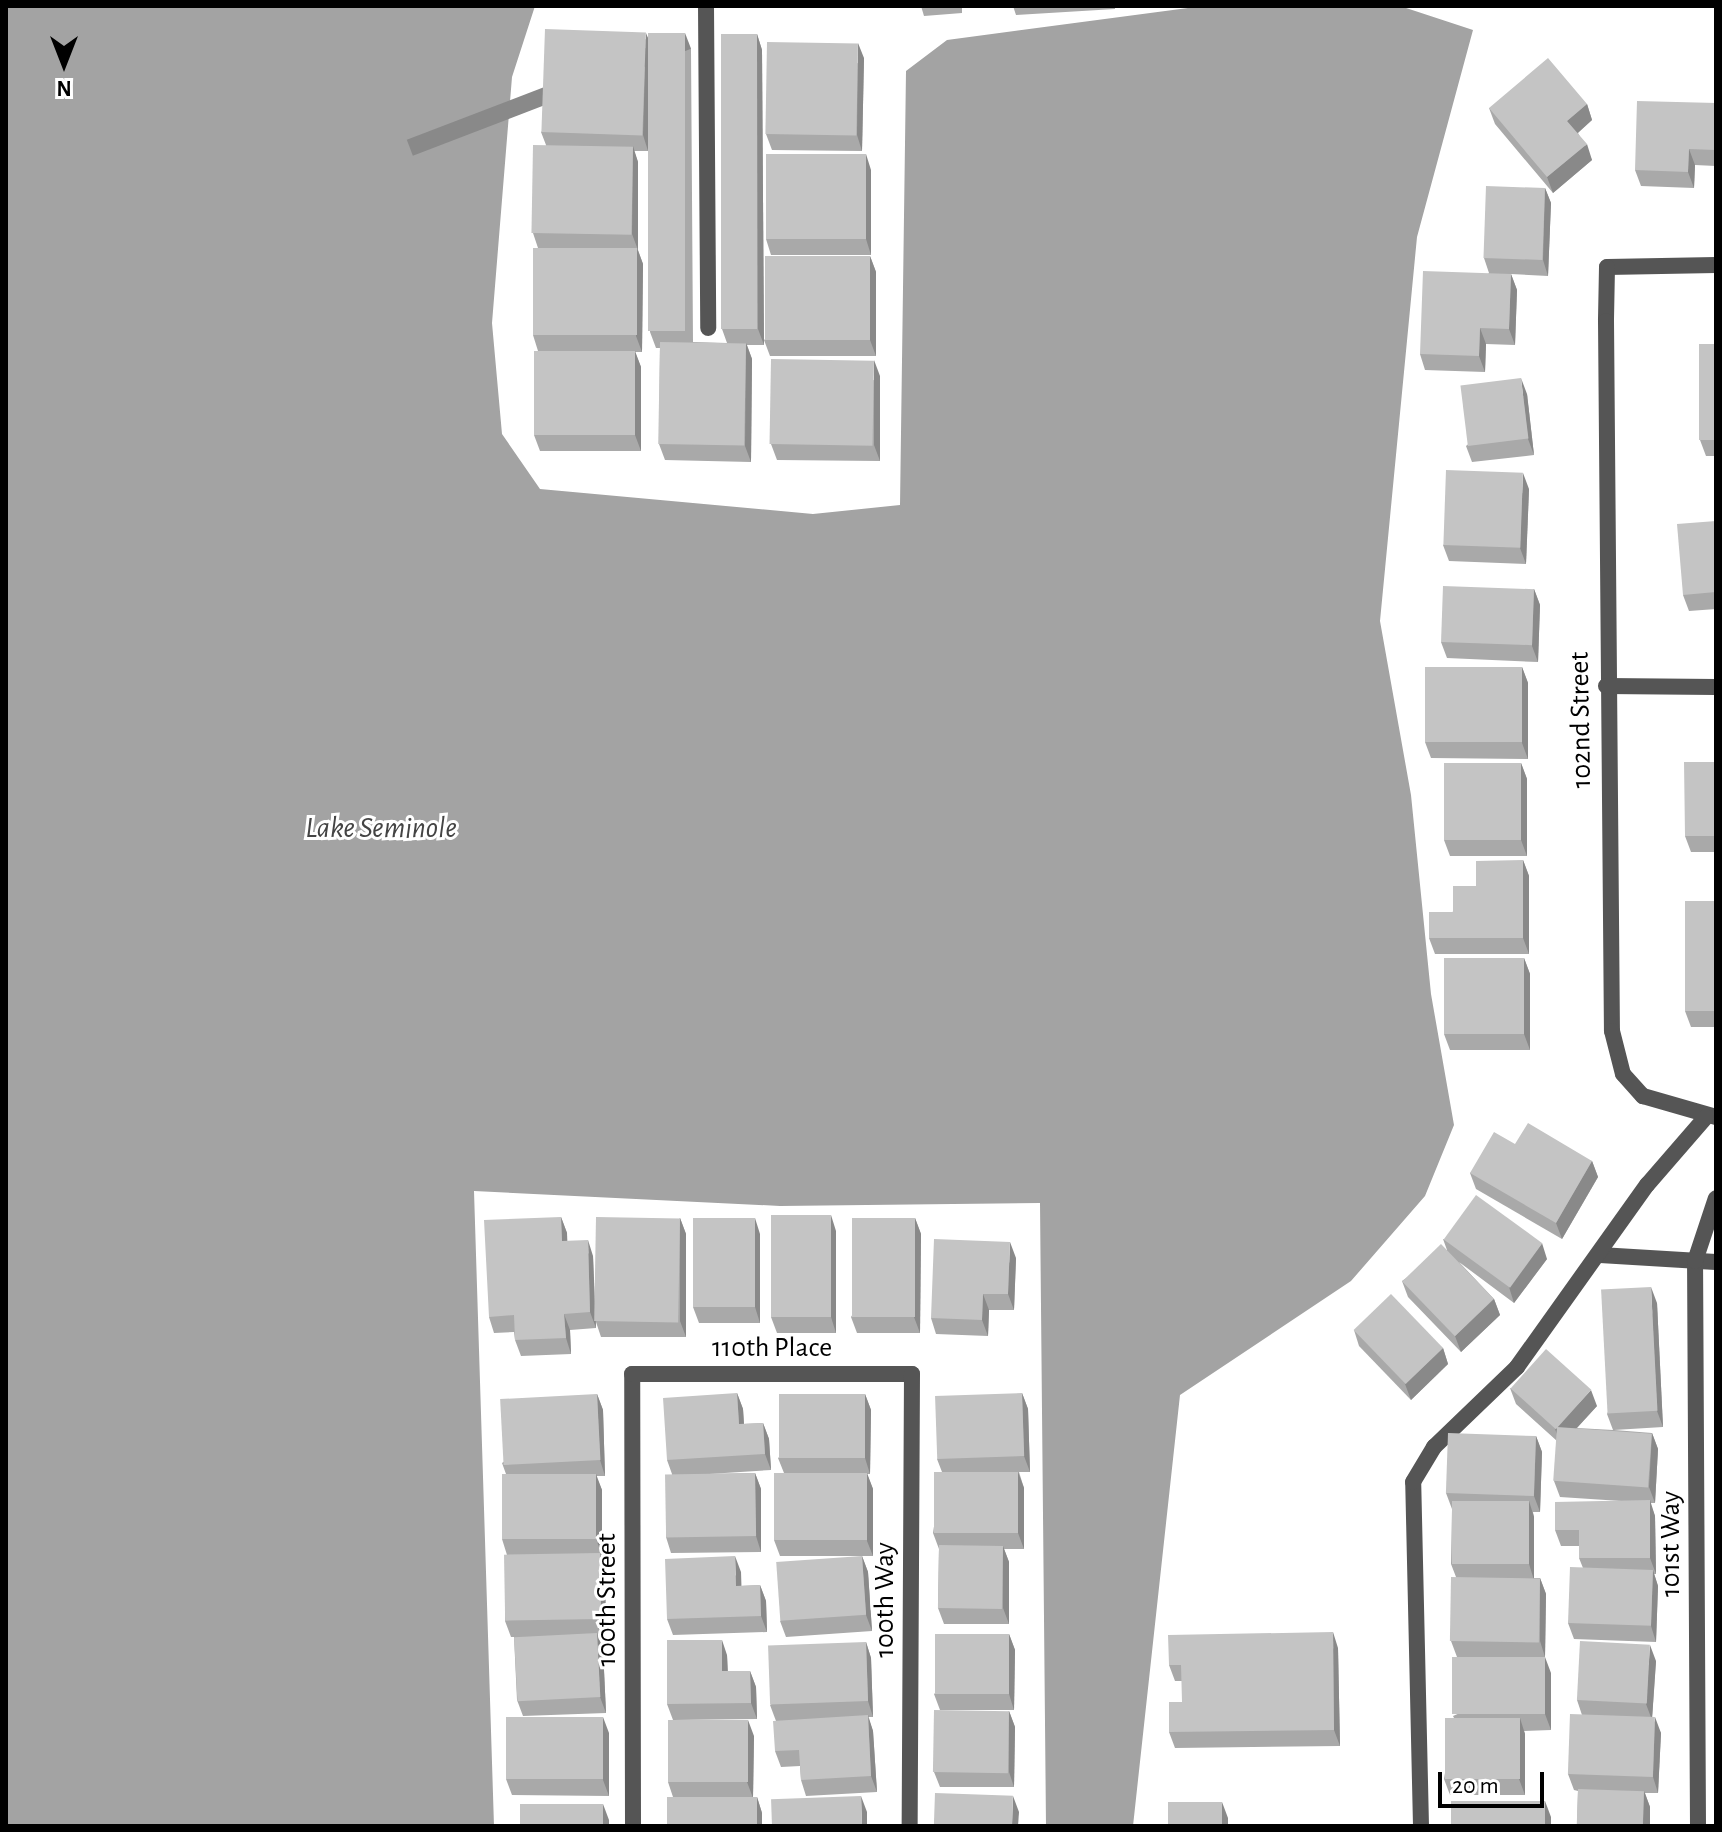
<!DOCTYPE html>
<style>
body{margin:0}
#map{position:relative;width:1722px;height:1832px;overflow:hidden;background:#fff;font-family:"Alegreya Sans",sans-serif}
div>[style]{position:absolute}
.water>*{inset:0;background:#a3a3a3}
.lane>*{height:16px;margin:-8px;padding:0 8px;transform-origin:8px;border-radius:8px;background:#555}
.street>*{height:16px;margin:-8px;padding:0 8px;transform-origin:8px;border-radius:8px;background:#555}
.wall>*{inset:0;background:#a9a9a9}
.shaded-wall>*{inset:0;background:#898989;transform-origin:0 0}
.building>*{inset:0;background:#c4c4c4;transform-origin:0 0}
span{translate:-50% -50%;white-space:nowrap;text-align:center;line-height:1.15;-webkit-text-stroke:6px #fff;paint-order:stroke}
.street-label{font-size:28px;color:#000}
.water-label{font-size:30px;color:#444;font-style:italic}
.frame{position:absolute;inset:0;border:8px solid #000;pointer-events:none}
.north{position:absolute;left:24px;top:24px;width:80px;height:80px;-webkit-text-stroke:6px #fff;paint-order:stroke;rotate:180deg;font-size:22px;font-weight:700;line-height:32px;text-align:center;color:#000}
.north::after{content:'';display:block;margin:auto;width:28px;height:36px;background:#000;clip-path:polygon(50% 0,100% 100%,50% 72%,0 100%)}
.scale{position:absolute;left:1438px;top:1772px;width:106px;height:36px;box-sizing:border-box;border:4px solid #000;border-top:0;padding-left:10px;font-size:24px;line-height:28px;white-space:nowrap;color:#000;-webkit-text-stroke:6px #fff;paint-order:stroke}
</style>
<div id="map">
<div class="water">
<i style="clip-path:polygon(6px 6px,535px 6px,512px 77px,492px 323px,502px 434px,540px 489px,813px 514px,900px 505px,906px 71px,947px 40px,1203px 6px,1400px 6px,1473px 30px,1417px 237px,1380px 621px,1411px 795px,1431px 994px,1454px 1125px,1425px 1196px,1351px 1281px,1180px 1395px,1133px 1826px,1046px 1826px,1040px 1203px,780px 1206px,474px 1191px,494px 1826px,6px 1826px)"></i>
</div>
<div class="lane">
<i style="left:706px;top:6px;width:322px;rotate:89.6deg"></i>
</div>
<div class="street">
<i style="left:1716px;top:265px;width:109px;rotate:178.9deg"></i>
<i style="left:1607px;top:267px;width:54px;rotate:91.1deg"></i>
<i style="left:1606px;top:321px;width:710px;rotate:89.52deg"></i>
<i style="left:1612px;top:1031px;width:44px;rotate:75.7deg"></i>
<i style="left:1623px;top:1074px;width:30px;rotate:48deg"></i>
<i style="left:1643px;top:1096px;width:76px;rotate:16deg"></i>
<i style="left:1606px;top:686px;width:110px;rotate:0.5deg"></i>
<i style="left:1600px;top:1255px;width:116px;rotate:3.5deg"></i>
<i style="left:633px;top:1826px;width:452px;rotate:-90.1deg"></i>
<i style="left:632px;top:1374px;width:280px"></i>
<i style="left:912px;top:1374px;width:452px;rotate:90.3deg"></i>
<i style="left:1421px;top:1826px;width:344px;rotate:-91.3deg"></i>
<i style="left:1413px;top:1482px;width:41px;rotate:-59deg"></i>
<i style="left:1434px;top:1447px;width:115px;rotate:-43.9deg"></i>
<i style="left:1517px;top:1367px;width:224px;rotate:-54.5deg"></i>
<i style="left:1647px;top:1185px;width:90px;rotate:-49.1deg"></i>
<i style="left:1698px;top:1826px;width:565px;rotate:-90.3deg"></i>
<i style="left:1695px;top:1261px;width:66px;rotate:-71.6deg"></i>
</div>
<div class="wall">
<i style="clip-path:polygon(921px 6px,962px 6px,962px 13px,924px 16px)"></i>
<i style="clip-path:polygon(1013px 6px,1115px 6px,1115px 9px,1016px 15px)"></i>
<i style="clip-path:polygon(757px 34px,762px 50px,764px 345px,747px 345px,752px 359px,751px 462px,665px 460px,659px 444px,660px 348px,656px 348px,650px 332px,648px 151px,634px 151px,638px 162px,638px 250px,643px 264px,642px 352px,635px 352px,641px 367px,641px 451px,540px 451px,534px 435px,538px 351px,533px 335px,538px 248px,533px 233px,546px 145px,541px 132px,648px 37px,691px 49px,693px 342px,727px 343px,722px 329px)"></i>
<i style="clip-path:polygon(864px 58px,862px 151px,772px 150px,766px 134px)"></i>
<i style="clip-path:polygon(1716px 103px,1716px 166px,1695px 165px,1694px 188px,1641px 186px,1635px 170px)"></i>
<i style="clip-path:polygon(1587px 104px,1592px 120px,1578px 133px,1592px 160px,1553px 193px,1495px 124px,1489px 108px)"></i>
<i style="clip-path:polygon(871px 170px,871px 255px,771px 255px,766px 239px)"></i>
<i style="clip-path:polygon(1545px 188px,1551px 203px,1548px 276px,1511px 274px,1517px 290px,1515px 345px,1486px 344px,1485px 372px,1425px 370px,1420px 354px,1489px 273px,1484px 258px)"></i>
<i style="clip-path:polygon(870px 256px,876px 272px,876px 356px,770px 356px,764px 340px)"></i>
<i style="clip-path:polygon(1716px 344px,1716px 456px,1706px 456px,1700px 440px)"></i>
<i style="clip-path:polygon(880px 376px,880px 461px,777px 460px,771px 444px)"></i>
<i style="clip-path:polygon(1527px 394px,1534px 455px,1472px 462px,1466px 446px)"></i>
<i style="clip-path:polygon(1529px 489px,1526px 564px,1449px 561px,1443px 545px)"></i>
<i style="clip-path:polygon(1716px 521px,1716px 609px,1689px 611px,1683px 595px)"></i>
<i style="clip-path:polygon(1534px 589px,1540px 605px,1538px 662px,1447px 658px,1441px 642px)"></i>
<i style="clip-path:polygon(1522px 667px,1528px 683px,1528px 759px,1431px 758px,1425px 742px)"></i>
<i style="clip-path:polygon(1714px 762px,1716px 768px,1716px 852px,1691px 852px,1685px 836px)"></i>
<i style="clip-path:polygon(1521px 763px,1527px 779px,1527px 856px,1450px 856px,1444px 840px)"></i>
<i style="clip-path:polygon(1523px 860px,1529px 876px,1529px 954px,1435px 954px,1429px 938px,1476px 886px)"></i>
<i style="clip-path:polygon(1716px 901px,1716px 1027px,1691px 1027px,1685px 1011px)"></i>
<i style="clip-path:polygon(1524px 958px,1530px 974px,1530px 1050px,1450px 1050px,1444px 1034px)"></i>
<i style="clip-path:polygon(1515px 1144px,1592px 1161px,1598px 1177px,1562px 1239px,1476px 1189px,1470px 1173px)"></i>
<i style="clip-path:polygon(561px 1217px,567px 1233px,567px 1241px,593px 1256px,595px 1314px,680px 1218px,686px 1234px,686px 1337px,601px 1337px,596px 1322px,596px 1328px,570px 1330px,571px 1354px,521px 1356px,515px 1340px,514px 1332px,494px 1333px,489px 1317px)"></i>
<i style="clip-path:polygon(915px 1218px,921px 1234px,920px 1333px,857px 1333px,851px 1317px)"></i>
<i style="clip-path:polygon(836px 1231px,836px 1333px,777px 1333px,771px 1317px)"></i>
<i style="clip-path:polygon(760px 1234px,760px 1323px,699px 1323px,693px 1307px)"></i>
<i style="clip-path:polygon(1443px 1239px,1547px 1259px,1514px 1303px,1459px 1262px,1494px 1299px,1500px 1315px,1461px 1352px,1408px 1297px,1402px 1281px,1447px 1250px)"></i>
<i style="clip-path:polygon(1016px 1258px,1014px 1310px,989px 1310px,988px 1336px,936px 1334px,931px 1318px)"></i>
<i style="clip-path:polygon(1657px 1303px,1663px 1427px,1614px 1430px,1652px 1433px,1658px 1449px,1655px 1503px,1650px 1503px,1655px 1516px,1656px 1574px,1654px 1574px,1658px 1586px,1656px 1642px,1574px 1639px,1568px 1623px,1583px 1568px,1579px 1558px,1579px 1546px,1561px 1546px,1555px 1530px,1621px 1501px,1560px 1497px,1554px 1481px,1557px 1441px,1516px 1404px,1510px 1388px,1597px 1406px,1577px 1428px,1613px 1430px,1607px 1414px)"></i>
<i style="clip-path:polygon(1354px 1330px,1443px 1348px,1448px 1364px,1411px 1400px,1359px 1346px)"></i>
<i style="clip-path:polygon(737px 1393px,743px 1409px,744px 1424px,763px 1423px,769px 1439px,771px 1470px,709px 1474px,755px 1473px,761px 1489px,761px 1552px,671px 1553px,666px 1537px,672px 1474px,667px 1460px)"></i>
<i style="clip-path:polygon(1022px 1393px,1028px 1409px,1030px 1472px,1019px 1472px,1024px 1488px,1024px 1549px,1004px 1549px,1009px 1562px,1009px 1624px,944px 1624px,938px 1608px,939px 1549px,933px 1533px,942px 1472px,937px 1459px)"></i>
<i style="clip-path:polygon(597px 1394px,603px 1410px,605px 1476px,596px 1476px,602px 1490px,602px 1555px,600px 1555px,605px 1569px,606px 1635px,598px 1636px,603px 1649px,606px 1713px,523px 1716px,517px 1700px,514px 1637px,511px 1637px,505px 1621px,507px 1555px,502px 1539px,506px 1474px,502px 1463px)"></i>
<i style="clip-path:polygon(865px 1394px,871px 1410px,870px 1474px,867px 1474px,873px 1489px,873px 1556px,862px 1556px,868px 1572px,872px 1631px,786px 1637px,780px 1621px,862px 1556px,780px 1556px,774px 1540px,784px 1473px,778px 1458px)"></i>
<i style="clip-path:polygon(1536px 1436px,1542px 1452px,1540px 1512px,1533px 1512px,1534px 1517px,1534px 1578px,1540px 1578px,1546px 1594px,1545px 1657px,1457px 1657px,1451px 1641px,1456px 1577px,1451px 1564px,1452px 1509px,1446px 1493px)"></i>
<i style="clip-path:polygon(741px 1572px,741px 1586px,760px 1585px,766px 1601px,767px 1632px,673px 1635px,667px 1619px)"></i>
<i style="clip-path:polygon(1009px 1634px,1015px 1650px,1014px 1710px,940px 1710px,934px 1694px)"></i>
<i style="clip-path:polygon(866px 1642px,871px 1658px,873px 1717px,868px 1717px,873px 1731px,877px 1792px,806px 1796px,801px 1780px,800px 1766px,781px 1767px,775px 1751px,776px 1721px,770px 1705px)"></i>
<i style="clip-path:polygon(1338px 1648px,1340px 1746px,1175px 1748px,1169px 1732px,1182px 1702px,1182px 1681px,1175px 1681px,1169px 1665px)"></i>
<i style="clip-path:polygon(727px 1655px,728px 1671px,750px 1671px,756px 1687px,757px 1719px,673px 1720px,667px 1704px)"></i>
<i style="clip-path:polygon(1656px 1661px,1652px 1717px,1661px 1733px,1658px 1793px,1645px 1793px,1650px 1807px,1650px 1826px,1577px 1826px,1578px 1791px,1574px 1790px,1568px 1774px,1582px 1715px,1577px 1700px)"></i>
<i style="clip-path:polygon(1551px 1673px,1551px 1730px,1524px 1731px,1525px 1734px,1525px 1795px,1450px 1795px,1444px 1779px,1454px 1718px,1453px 1716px)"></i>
<i style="clip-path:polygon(1009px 1711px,1015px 1727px,1014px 1787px,940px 1787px,934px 1772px)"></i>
<i style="clip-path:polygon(609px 1733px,609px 1796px,512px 1795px,506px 1779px)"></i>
<i style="clip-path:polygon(754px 1736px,753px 1797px,757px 1797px,762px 1813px,673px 1797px,668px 1782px)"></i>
</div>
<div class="shaded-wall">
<i style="clip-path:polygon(646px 33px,652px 48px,648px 151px,643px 135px)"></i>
<i style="left:685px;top:33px;width:17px;height:298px;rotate:69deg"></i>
<i style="clip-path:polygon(757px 34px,762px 50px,764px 345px,758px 329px)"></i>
<i style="clip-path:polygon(858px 43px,864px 58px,862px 151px,857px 135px)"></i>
<i style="clip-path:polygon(1587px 104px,1592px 120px,1573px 137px,1567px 121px)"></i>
<i style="clip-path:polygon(1587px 144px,1592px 160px,1553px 193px,1547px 177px)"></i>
<i style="clip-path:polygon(633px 146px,638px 162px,638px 250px,632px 234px)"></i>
<i style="clip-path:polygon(1689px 149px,1695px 165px,1694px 188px,1688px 172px)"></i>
<i style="clip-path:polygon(866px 154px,871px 170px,871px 255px,866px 239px)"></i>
<i style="clip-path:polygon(1545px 188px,1551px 203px,1548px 276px,1543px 260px)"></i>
<i style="clip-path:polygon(637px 248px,643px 264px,642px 352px,636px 336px)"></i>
<i style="clip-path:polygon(870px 256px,876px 272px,876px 356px,870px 340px)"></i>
<i style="clip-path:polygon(1511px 274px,1517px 290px,1515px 345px,1509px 329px)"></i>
<i style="clip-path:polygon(1480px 328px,1486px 344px,1485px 372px,1479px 356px)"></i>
<i style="clip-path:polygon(746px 343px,752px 359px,751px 462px,745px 446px)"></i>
<i style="clip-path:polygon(635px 351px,641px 367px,641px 451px,635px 435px)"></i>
<i style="clip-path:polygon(874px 360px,880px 376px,880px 461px,874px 445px)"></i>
<i style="clip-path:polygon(1521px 378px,1527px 394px,1534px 455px,1528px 439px)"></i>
<i style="clip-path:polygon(1523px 473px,1529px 489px,1526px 564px,1520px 548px)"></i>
<i style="clip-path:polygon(1534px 589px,1540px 605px,1538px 662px,1532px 646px)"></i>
<i style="clip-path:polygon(1522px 667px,1528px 683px,1528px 759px,1522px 743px)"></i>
<i style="clip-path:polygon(1714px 762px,1716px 768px,1716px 790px,1714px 786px)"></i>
<i style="clip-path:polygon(1521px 763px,1527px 779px,1527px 856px,1521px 840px)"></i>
<i style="clip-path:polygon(1523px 860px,1529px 876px,1529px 954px,1523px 938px)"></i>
<i style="clip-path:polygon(1524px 958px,1530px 974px,1530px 1050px,1524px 1034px)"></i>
<i style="clip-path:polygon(1592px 1161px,1598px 1177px,1562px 1239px,1556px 1223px)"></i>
<i style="clip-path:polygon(831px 1215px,836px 1231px,836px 1333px,831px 1317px)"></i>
<i style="clip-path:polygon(561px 1217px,567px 1233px,568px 1257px,562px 1241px)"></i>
<i style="clip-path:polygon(680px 1218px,686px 1234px,686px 1337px,680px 1321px)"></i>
<i style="clip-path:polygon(755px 1218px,760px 1234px,760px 1323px,755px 1307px)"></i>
<i style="clip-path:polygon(915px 1218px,921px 1234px,920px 1333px,914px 1317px)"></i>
<i style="clip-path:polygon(588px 1240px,593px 1256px,596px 1328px,590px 1312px)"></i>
<i style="clip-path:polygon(1010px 1242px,1016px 1258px,1014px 1310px,1008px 1294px)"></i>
<i style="clip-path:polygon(1542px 1243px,1547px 1259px,1514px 1303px,1509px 1287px)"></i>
<i style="clip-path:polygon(1651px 1287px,1657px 1303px,1663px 1427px,1657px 1411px)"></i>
<i style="clip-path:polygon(983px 1294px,989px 1310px,988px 1336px,982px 1320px)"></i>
<i style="clip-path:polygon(1494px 1299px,1500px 1315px,1461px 1352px,1455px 1336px)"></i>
<i style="clip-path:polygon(564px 1314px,570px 1330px,571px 1354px,566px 1338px)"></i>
<i style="clip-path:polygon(1443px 1348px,1448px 1364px,1411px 1400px,1405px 1384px)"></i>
<i style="clip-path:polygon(1591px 1390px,1597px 1406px,1561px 1445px,1555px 1429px)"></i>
<i style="clip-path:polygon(737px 1393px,743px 1409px,745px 1440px,739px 1424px)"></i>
<i style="clip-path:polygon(1022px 1393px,1028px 1409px,1030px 1472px,1024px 1456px)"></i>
<i style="clip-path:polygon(597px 1394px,603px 1410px,605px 1476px,600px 1460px)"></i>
<i style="clip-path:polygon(865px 1394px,871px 1410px,870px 1474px,865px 1458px)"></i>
<i style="clip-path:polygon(763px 1423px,769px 1439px,771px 1470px,765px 1454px)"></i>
<i style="clip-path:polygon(1652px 1433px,1658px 1449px,1655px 1503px,1649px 1487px)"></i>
<i style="clip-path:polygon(1536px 1436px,1542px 1452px,1540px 1512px,1534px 1496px)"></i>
<i style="clip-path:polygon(1018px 1472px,1024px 1488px,1024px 1549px,1018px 1533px)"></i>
<i style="clip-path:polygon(755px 1473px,761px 1489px,761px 1552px,756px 1536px)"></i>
<i style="clip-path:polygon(867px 1473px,873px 1489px,873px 1556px,867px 1541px)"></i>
<i style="clip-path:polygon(596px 1474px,602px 1490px,602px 1555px,596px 1539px)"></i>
<i style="clip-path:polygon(1650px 1500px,1655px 1516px,1656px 1574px,1650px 1558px)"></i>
<i style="clip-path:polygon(1529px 1501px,1534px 1517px,1534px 1580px,1529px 1564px)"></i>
<i style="clip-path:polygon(1003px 1546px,1009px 1562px,1009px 1624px,1003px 1608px)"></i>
<i style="clip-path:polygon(600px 1553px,605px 1569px,606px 1635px,601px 1619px)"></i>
<i style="clip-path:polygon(735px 1556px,741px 1572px,742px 1602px,736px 1586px)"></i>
<i style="clip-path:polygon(862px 1556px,868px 1572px,872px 1631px,866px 1615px)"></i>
<i style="clip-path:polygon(1653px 1570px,1658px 1586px,1656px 1642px,1651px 1626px)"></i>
<i style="clip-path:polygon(1540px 1578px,1546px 1594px,1545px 1657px,1540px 1641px)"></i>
<i style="clip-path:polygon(760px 1585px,766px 1601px,767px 1632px,761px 1616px)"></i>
<i style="clip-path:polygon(1333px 1632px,1338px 1648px,1340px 1746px,1334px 1730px)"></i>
<i style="clip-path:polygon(597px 1633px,603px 1649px,606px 1713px,600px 1697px)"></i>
<i style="clip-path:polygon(1009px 1634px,1015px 1650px,1014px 1710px,1009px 1694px)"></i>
<i style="clip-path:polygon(722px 1640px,727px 1655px,728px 1687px,722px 1671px)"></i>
<i style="clip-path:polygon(866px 1642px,871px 1658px,873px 1717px,868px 1701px)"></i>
<i style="clip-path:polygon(1650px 1645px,1656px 1661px,1652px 1720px,1646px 1704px)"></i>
<i style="clip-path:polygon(1545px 1657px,1551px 1673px,1551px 1730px,1545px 1714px)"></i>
<i style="clip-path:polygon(750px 1671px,756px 1687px,757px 1719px,751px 1703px)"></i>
<i style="clip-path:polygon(1009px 1711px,1015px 1727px,1014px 1787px,1009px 1772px)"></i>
<i style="clip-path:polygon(868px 1715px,873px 1731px,877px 1792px,871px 1776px)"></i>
<i style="clip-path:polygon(603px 1717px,609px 1733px,609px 1796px,603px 1780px)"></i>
<i style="clip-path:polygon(1655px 1717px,1661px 1733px,1658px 1793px,1653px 1777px)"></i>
<i style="clip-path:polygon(1520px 1718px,1525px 1734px,1525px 1795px,1519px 1779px)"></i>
<i style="clip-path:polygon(748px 1720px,754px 1736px,753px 1798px,747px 1782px)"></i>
<i style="clip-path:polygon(1644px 1791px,1650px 1807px,1650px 1826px,1643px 1826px)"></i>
<i style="clip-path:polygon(861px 1796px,867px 1812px,867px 1826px,862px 1826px)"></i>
<i style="clip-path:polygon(1013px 1796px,1019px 1812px,1018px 1826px,1012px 1826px)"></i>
<i style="clip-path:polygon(757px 1797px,762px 1813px,762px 1826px,756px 1826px)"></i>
<i style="clip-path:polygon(1545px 1801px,1551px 1817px,1551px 1826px,1545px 1826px)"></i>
<i style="clip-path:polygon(1222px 1802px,1228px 1818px,1228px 1826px,1222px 1826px)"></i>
<i style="clip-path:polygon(603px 1804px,609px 1820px,609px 1826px,603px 1826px)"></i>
</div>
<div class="building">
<i style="left:545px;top:29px;width:101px;height:103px;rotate:2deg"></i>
<i style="left:685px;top:33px;width:298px;height:37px;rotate:90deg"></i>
<i style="left:721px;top:34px;width:36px;height:295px"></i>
<i style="left:767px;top:42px;width:91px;height:92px;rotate:1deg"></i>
<i style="clip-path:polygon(1548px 58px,1587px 104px,1567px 121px,1587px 144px,1547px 177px,1489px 108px)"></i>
<i style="clip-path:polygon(1637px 101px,1716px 103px,1715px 150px,1689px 149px,1688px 172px,1635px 170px)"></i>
<i style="left:533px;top:145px;width:100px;height:88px;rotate:1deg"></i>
<i style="left:766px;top:154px;width:100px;height:85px"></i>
<i style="left:1486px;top:186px;width:59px;height:72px;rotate:2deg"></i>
<i style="left:533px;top:248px;width:104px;height:87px"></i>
<i style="left:765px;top:256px;width:105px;height:84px"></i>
<i style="clip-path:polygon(1423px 271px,1511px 274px,1509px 329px,1480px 328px,1479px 356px,1420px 354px)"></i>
<i style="left:660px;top:342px;width:86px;height:102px;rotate:1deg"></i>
<i style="left:1699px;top:344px;width:17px;height:96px"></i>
<i style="left:534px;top:351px;width:101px;height:84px"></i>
<i style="left:771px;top:359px;width:103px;height:85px;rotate:1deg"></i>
<i style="left:1521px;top:378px;width:61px;height:61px;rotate:83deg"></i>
<i style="left:1446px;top:470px;width:77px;height:75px;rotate:2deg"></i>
<i style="clip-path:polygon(1716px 521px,1716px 592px,1683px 595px,1677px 524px)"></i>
<i style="left:1443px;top:586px;width:91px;height:56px;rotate:2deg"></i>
<i style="left:1425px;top:667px;width:97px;height:75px"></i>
<i style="clip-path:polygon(1684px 762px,1714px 762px,1714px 786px,1716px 786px,1716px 836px,1685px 836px)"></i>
<i style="left:1444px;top:763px;width:77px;height:77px"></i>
<i style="clip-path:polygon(1523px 860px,1523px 938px,1429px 938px,1429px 912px,1453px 912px,1453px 886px,1476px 886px,1476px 861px)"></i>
<i style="left:1685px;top:901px;width:31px;height:110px"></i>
<i style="left:1444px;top:958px;width:80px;height:76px"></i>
<i style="clip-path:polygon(1528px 1123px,1592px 1161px,1556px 1223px,1470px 1173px,1494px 1132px,1515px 1144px)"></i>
<i style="left:1476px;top:1195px;width:82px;height:55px;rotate:36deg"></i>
<i style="left:771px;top:1215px;width:60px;height:102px"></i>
<i style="clip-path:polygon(561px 1217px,562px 1241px,588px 1240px,590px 1312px,564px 1314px,566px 1338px,515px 1340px,514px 1315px,489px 1317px,484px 1220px)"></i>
<i style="left:596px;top:1217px;width:84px;height:104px;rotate:1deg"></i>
<i style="left:693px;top:1218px;width:62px;height:89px"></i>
<i style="left:852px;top:1218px;width:63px;height:99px"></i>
<i style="clip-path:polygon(934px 1239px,1010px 1242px,1008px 1294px,983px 1294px,982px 1320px,931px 1318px)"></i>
<i style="left:1441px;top:1244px;width:76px;height:54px;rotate:46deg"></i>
<i style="left:1651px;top:1287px;width:124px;height:50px;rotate:87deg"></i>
<i style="left:1391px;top:1294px;width:75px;height:52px;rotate:46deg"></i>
<i style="left:1546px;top:1349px;width:61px;height:53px;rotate:42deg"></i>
<i style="clip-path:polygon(737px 1393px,739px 1424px,763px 1423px,765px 1454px,667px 1460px,663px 1398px)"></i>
<i style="left:1022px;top:1393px;width:63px;height:87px;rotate:88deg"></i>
<i style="left:597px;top:1394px;width:66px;height:97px;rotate:87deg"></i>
<i style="left:779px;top:1394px;width:86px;height:64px"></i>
<i style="left:1557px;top:1427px;width:95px;height:54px;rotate:4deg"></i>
<i style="left:1448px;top:1433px;width:88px;height:60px;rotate:2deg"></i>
<i style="left:934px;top:1472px;width:84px;height:61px"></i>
<i style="left:755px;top:1473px;width:63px;height:90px;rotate:89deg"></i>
<i style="left:774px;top:1473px;width:93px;height:67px"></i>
<i style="left:502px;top:1474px;width:94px;height:65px"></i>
<i style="clip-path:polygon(1650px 1500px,1650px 1558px,1579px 1558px,1579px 1530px,1555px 1530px,1555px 1502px)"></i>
<i style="left:1452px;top:1501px;width:77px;height:63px"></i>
<i style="left:939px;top:1545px;width:64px;height:63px;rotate:1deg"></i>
<i style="left:600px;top:1553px;width:66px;height:96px;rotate:89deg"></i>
<i style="clip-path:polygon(735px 1556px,736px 1586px,760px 1585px,761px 1616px,667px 1619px,665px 1559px)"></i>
<i style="left:862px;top:1556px;width:59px;height:86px;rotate:86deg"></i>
<i style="left:1570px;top:1567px;width:83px;height:56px;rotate:2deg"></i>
<i style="left:1451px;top:1577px;width:89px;height:64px;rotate:1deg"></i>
<i style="clip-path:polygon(1333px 1632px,1334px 1730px,1169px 1732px,1169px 1702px,1182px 1702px,1181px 1665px,1169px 1665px,1168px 1635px)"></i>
<i style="left:597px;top:1633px;width:64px;height:83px;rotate:87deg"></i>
<i style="left:935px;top:1634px;width:74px;height:60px"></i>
<i style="clip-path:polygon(667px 1640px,722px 1640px,722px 1671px,750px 1671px,751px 1703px,667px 1704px)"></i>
<i style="left:1580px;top:1641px;width:70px;height:59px;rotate:3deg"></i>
<i style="left:866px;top:1642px;width:59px;height:98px;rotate:88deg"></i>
<i style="left:1545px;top:1657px;width:57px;height:93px;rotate:90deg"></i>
<i style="left:934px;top:1710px;width:75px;height:62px;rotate:1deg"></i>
<i style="left:1570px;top:1714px;width:85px;height:60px;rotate:2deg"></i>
<i style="clip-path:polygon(868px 1715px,871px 1776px,801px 1780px,799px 1750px,775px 1751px,773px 1721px)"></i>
<i style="left:506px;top:1717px;width:97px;height:62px"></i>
<i style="left:1445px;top:1718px;width:75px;height:61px"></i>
<i style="left:668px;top:1720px;width:80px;height:62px"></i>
<i style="left:1578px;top:1789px;width:66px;height:37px;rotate:2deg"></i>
<i style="left:935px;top:1793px;width:78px;height:33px;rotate:2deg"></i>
<i style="left:861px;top:1796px;width:30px;height:90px;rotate:88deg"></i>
<i style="left:667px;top:1797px;width:90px;height:29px"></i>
<i style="left:1451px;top:1801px;width:94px;height:25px"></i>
<i style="left:1222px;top:1802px;width:24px;height:54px;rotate:90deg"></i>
<i style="left:603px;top:1804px;width:22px;height:83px;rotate:90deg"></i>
</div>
<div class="street-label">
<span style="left:1581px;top:720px;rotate:-91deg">102nd Street</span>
<span style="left:772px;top:1348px">110th Place</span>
<span style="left:1671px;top:1544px;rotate:-90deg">101st Way</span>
<span style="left:607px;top:1600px;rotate:-90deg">100th Street</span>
<span style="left:885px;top:1600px;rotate:-90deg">100th Way</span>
</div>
<div class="water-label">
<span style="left:381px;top:828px">Lake Seminole</span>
</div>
<div class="frame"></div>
<div class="north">N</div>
<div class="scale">20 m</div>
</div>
